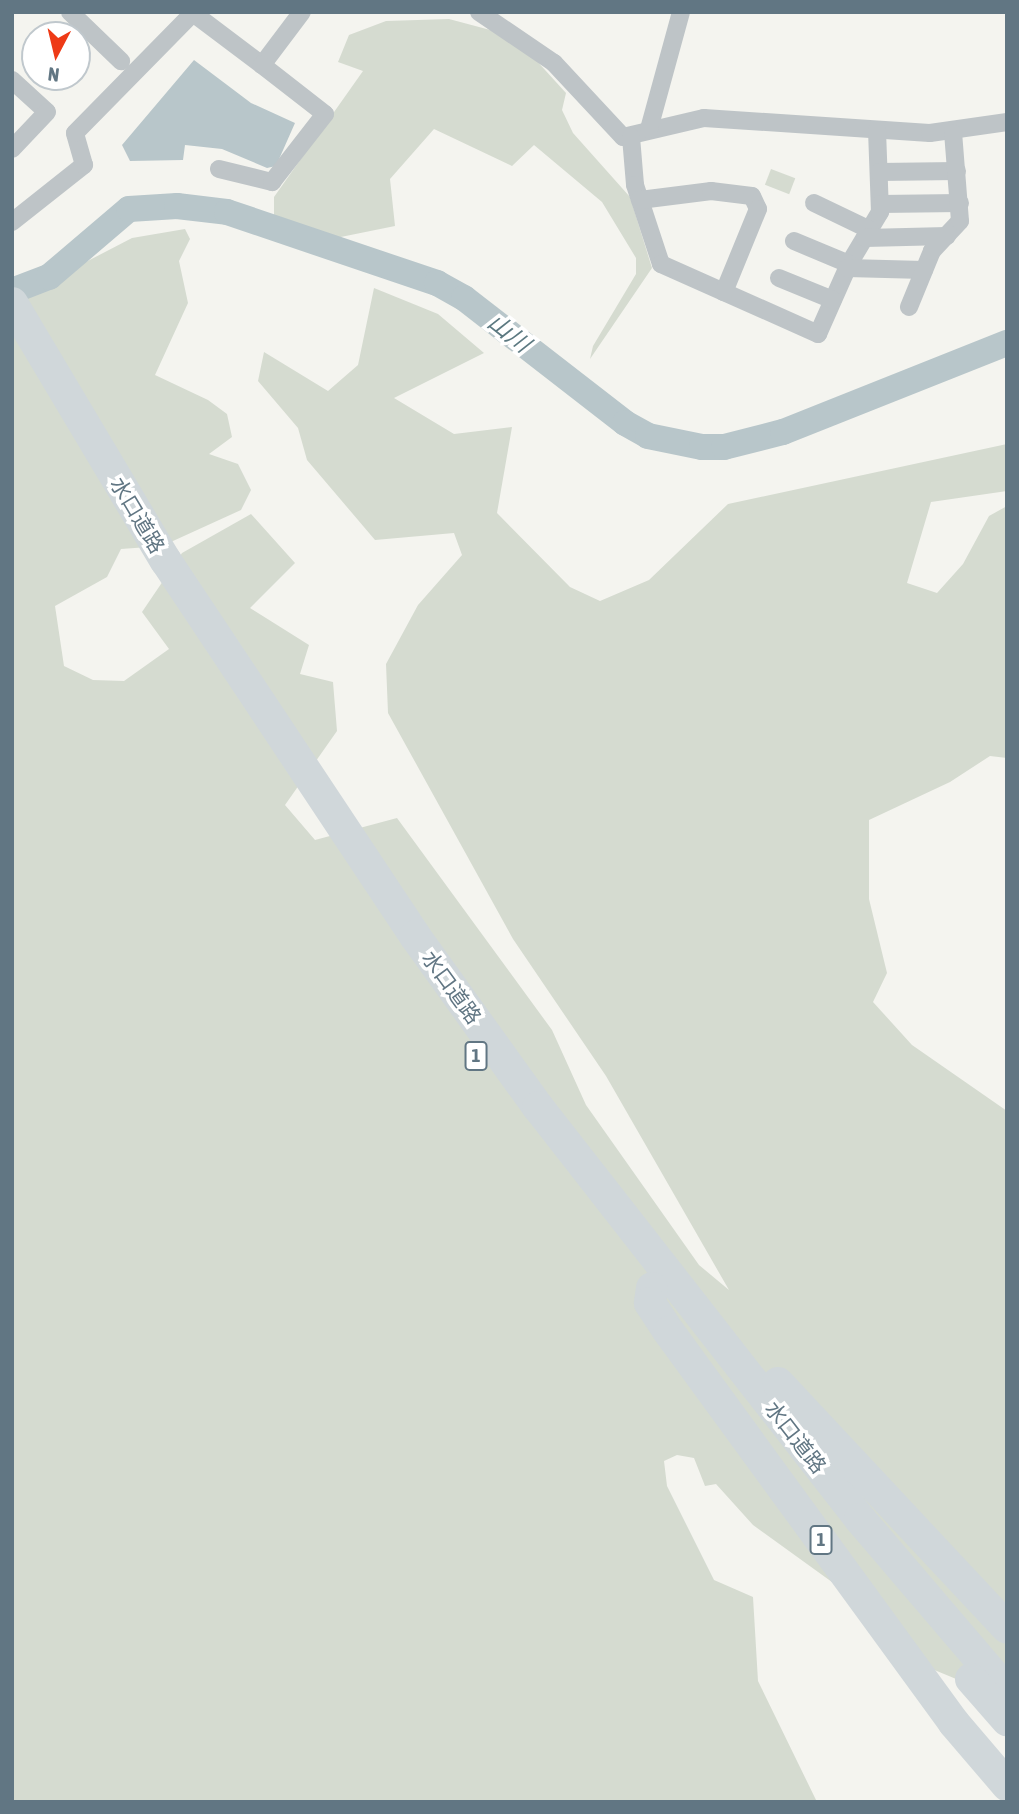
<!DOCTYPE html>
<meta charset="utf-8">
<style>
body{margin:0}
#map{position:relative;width:1019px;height:1814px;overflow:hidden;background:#f4f4ef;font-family:"Asap Condensed","Noto Sans JP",sans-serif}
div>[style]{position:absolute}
.green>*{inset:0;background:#d5dbd0;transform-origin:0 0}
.water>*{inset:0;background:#b8c6ca}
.river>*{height:26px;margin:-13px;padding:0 13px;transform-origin:13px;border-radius:13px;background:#b8c6ca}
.street>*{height:18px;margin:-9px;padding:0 9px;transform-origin:9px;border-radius:9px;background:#bec4c7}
.highway>*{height:32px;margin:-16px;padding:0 16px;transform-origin:16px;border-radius:16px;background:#d0d7da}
span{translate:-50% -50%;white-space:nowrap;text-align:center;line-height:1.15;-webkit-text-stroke:7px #fff;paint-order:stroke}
.shield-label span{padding:2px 5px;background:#fff;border:2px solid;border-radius:5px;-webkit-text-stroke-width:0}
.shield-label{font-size:19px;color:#617683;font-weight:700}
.street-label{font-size:21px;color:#617683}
.water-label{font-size:23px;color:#5c7981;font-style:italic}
.frame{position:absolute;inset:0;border:14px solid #617683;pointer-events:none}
.north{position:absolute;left:21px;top:21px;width:70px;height:70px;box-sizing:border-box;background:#fff;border:2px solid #c0c8cd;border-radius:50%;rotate:187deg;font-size:19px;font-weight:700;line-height:28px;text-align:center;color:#617683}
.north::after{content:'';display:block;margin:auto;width:24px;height:32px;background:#ee3a16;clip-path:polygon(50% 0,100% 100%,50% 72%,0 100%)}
</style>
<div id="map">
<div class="green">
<i style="clip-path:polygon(449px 19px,494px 31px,535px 59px,566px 93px,562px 110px,573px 133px,630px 197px,652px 268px,590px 359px,593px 346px,636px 274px,636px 258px,602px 202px,534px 145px,512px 166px,434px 129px,390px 179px,395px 226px,326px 240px,274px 218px,274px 197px,363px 71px,338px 62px,349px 35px,386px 21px)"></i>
<i style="left:771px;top:169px;width:26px;height:17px;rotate:21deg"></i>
<i style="clip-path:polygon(185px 229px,190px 239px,179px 261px,188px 303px,155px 375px,208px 400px,227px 414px,232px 437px,209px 454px,238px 464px,251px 490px,241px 510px,162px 546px,121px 549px,107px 577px,55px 606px,64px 666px,93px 680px,124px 681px,169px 649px,142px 612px,182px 553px,251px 514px,295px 563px,250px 608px,309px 645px,300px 674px,333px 682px,337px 731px,285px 805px,315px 840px,397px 818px,552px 1030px,586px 1105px,699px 1265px,729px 1290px,606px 1076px,513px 939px,388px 713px,386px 664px,418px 605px,462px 555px,454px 533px,375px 540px,307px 460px,298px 428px,258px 381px,264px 352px,328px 391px,358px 365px,374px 288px,438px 314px,484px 353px,394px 398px,454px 434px,512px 427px,497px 513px,570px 587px,600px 601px,649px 580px,728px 504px,1007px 444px,1007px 491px,931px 502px,907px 583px,937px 593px,963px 564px,989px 516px,1007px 506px,1007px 758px,990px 756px,950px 782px,869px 820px,869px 899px,887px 973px,873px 1002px,912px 1045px,1007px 1111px,1007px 1679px,973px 1686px,932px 1669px,897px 1629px,753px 1525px,716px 1484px,705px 1486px,694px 1458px,677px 1455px,664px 1461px,667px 1486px,714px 1580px,753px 1597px,758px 1681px,817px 1802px,12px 1802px,12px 278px,55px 278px,132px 238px)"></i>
</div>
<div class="water">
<i style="clip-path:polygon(194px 60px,251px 103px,295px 123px,276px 166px,267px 168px,222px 149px,185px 145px,183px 160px,130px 161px,122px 145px)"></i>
</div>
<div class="river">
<i style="left:12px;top:291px;width:40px;rotate:-21deg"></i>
<i style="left:49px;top:277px;width:105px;rotate:-40.4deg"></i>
<i style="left:129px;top:209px;width:48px;rotate:-3.6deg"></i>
<i style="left:177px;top:206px;width:50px;rotate:6.8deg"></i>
<i style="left:227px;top:212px;width:222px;rotate:18.7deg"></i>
<i style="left:437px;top:283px;width:31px;rotate:29deg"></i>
<i style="left:464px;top:298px;width:204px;rotate:37.8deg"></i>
<i style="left:625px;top:423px;width:26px;rotate:29deg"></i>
<i style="left:648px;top:436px;width:55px;rotate:11.5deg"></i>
<i style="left:702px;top:447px;width:22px"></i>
<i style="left:724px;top:447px;width:61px;rotate:-14.3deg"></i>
<i style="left:783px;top:432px;width:241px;rotate:-21.7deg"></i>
</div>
<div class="street">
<i style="left:70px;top:12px;width:71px;rotate:43.9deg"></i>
<i style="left:479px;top:12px;width:91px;rotate:34.2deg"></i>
<i style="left:554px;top:63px;width:101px;rotate:47deg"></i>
<i style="left:623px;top:137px;width:83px;rotate:-13.2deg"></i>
<i style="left:704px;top:118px;width:226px;rotate:3.8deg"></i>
<i style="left:930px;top:133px;width:78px;rotate:-8.1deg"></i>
<i style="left:193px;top:13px;width:86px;rotate:37deg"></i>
<i style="left:262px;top:65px;width:66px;rotate:-53deg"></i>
<i style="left:12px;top:80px;width:47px;rotate:42.4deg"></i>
<i style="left:47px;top:112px;width:51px;rotate:133.4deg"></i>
<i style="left:649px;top:129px;width:121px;rotate:-74.7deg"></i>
<i style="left:631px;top:137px;width:48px;rotate:85.2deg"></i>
<i style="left:635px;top:185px;width:83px;rotate:71.8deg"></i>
<i style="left:661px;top:264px;width:172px;rotate:24deg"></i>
<i style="left:818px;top:334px;width:77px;rotate:-66.1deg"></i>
<i style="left:849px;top:264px;width:61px;rotate:-59.2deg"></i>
<i style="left:880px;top:212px;width:82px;rotate:-92.1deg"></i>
<i style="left:219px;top:169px;width:55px;rotate:13.8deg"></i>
<i style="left:272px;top:182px;width:86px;rotate:-52.1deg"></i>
<i style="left:325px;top:114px;width:80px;rotate:-142.1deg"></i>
<i style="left:879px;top:172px;width:78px;rotate:-0.7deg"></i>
<i style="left:640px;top:200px;width:72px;rotate:-7.2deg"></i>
<i style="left:711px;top:191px;width:41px;rotate:7deg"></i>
<i style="left:752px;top:196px;width:14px;rotate:65deg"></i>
<i style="left:758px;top:209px;width:90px;rotate:112.3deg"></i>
<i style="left:814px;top:203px;width:62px;rotate:25.7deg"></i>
<i style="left:880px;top:204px;width:80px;rotate:-0.7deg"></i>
<i style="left:12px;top:222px;width:92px;rotate:-38.4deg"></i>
<i style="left:84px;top:165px;width:33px;rotate:-106deg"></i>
<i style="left:75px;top:133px;width:170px;rotate:-45.5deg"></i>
<i style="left:865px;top:238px;width:82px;rotate:-1.4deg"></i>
<i style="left:794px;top:241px;width:60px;rotate:22.7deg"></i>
<i style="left:847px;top:268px;width:77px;rotate:1.5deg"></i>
<i style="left:779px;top:278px;width:58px;rotate:22.2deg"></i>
<i style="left:909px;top:307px;width:61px;rotate:-67.7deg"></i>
<i style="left:932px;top:251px;width:41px;rotate:-47deg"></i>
<i style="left:960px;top:221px;width:88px;rotate:-94.5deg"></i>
</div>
<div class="highway">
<i style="left:12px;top:303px;width:300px;rotate:59.2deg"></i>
<i style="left:166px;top:561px;width:450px;rotate:56.4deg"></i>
<i style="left:415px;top:936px;width:211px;rotate:54.3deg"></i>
<i style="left:538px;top:1107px;width:523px;rotate:51.99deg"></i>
<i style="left:860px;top:1519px;width:226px;rotate:49.5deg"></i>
<i style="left:652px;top:1288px;width:15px;rotate:98deg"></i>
<i style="left:650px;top:1303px;width:35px;rotate:57deg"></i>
<i style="left:669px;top:1332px;width:484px;rotate:53.9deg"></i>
<i style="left:954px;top:1723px;width:82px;rotate:49.5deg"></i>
<i style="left:778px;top:1383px;width:335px;rotate:46.9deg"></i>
<i style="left:971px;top:1679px;width:55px;rotate:48.7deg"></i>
</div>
<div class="shield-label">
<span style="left:476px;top:1056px">1</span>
<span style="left:821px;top:1540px">1</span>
</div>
<div class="street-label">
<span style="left:138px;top:515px;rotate:59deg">水口道路</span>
<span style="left:452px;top:987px;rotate:54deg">水口道路</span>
<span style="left:796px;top:1437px;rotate:52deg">水口道路</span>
</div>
<div class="water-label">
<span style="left:509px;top:333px;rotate:38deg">山川</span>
</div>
<div class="frame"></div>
<div class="north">N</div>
</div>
